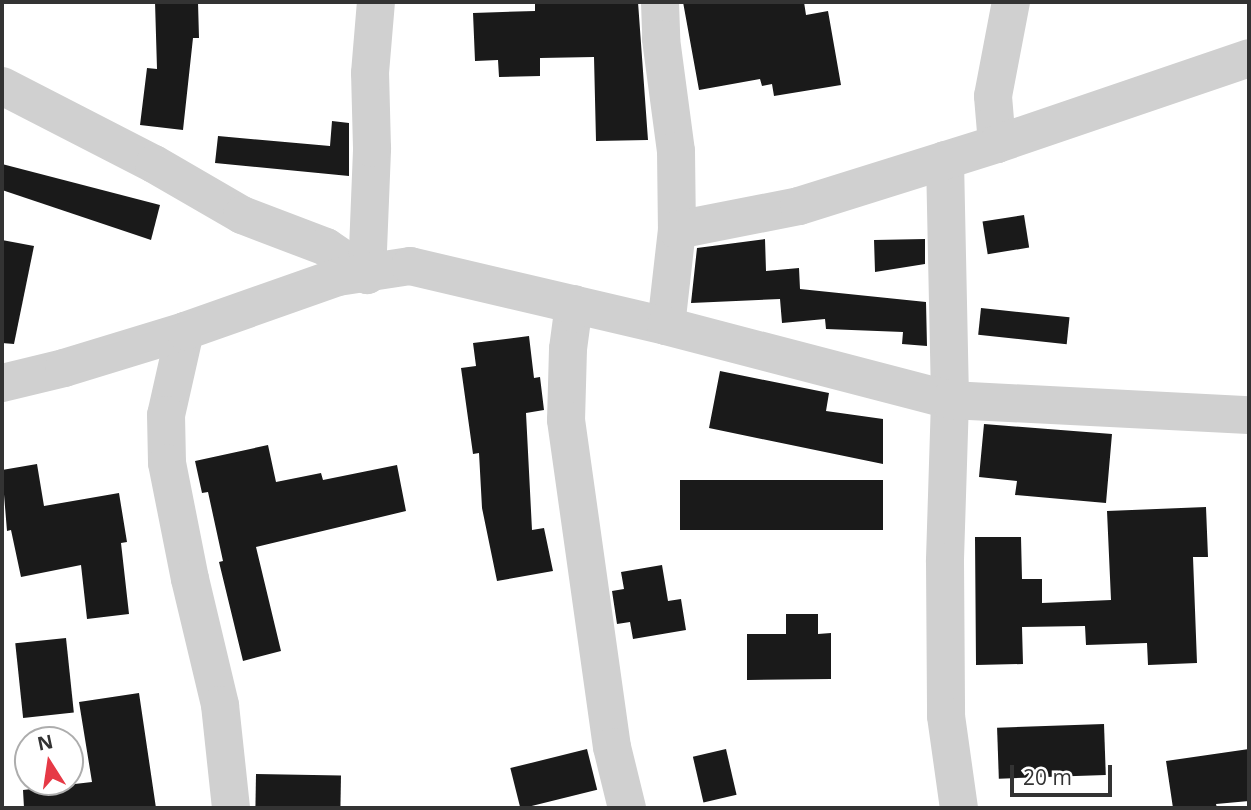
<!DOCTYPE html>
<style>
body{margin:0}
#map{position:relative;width:1251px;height:810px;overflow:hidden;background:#fff;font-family:"Open Sans",sans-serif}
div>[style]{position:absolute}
.building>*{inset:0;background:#1a1a1a;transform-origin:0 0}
.street>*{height:38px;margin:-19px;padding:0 19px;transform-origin:19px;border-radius:19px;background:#d0d0d0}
span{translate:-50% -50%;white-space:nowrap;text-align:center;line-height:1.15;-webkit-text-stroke:7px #fff;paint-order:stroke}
.frame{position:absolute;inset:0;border:4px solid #333;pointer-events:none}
.north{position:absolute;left:14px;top:726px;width:70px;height:70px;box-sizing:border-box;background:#fff;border:2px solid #adadad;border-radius:50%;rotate:348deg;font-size:19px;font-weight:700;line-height:28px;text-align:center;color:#333}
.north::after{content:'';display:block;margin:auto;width:24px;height:32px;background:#e63946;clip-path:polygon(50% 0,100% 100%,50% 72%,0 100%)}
.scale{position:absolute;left:1010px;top:765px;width:102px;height:32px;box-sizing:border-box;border:4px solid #333;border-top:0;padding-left:9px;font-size:21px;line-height:24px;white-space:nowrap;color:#333;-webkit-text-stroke:5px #fff;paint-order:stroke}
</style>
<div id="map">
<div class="building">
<i style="clip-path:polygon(155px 2px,198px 2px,199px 38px,193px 38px,183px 130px,140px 125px,147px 68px,157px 69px)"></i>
<i style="clip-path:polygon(535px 2px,638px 2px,648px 140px,596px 141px,594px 57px,540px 58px,540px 76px,499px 77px,498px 60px,475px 61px,473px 13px,535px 11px)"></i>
<i style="clip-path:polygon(683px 2px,804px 2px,806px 15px,828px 11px,841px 85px,774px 96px,772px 84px,762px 86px,760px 79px,699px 90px)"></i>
<i style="clip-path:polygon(332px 121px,349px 123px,349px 176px,215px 163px,218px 136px,330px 146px)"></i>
<i style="clip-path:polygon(2px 164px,160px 205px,151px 240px,2px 190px)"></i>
<i style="left:1024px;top:215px;width:33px;height:42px;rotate:81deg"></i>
<i style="clip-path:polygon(765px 239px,766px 271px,799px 268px,800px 289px,926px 302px,927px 346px,902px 344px,903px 332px,826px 329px,825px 319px,782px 323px,780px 299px,691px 303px,697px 248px)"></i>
<i style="clip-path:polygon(925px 239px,925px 264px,875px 272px,874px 240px)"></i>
<i style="clip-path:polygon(2px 240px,34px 246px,14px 344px,2px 343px)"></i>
<i style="left:981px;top:308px;width:89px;height:27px;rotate:6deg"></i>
<i style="clip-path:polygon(529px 336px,534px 378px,540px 377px,544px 410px,526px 413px,532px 530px,544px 528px,553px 571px,497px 581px,482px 508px,479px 453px,473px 454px,461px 368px,476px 366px,473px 343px)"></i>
<i style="clip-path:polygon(720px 371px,829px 393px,826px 411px,883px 419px,883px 464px,709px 428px)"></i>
<i style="clip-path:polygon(984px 424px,1112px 434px,1106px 503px,1015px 495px,1017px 481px,979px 477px)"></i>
<i style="clip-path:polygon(268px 445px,276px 482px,321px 473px,323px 480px,397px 465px,406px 511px,256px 547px,281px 651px,243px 661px,219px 562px,223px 561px,208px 492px,202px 493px,195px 461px)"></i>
<i style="clip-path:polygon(37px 464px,44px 506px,119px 493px,127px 542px,121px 543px,129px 614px,87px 619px,81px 565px,21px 577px,11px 530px,7px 531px,2px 470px)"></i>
<i style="left:680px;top:480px;width:203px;height:50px"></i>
<i style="clip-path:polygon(1206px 507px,1208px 557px,1193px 557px,1197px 663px,1148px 665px,1147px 643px,1086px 645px,1085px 626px,1022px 627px,1023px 664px,976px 665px,975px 537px,1021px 537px,1022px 579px,1042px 579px,1042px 603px,1111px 600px,1107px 511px)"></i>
<i style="clip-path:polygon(662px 565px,668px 601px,681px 599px,686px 630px,633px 639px,630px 622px,617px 624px,612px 591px,624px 589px,621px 572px)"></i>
<i style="clip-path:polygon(786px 614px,818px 614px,818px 634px,831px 633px,831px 679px,747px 680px,747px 634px,786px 634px)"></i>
<i style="left:66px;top:638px;width:75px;height:51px;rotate:84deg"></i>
<i style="clip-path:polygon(139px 693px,156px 808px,24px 808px,23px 790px,92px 782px,79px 702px)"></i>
<i style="left:1104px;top:724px;width:51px;height:107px;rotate:88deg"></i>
<i style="left:587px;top:749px;width:42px;height:79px;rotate:76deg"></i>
<i style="left:726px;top:749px;width:47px;height:34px;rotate:77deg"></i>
<i style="clip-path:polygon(1249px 749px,1249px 801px,1216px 804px,1217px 808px,1173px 808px,1166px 761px)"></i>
<i style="left:256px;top:774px;width:85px;height:34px;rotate:1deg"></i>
</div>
<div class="street">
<i style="left:660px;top:2px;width:37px;rotate:88deg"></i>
<i style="left:661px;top:39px;width:113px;rotate:82.4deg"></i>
<i style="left:676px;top:151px;width:79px;rotate:89.3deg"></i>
<i style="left:2px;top:86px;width:171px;rotate:27.2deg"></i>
<i style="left:154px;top:164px;width:102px;rotate:30.1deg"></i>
<i style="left:242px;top:215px;width:90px;rotate:20.9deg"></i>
<i style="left:326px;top:247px;width:50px;rotate:34.3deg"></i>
<i style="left:997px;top:144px;width:48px;rotate:-94.8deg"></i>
<i style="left:993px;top:96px;width:96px;rotate:-79.2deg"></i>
<i style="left:945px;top:160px;width:240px;rotate:88.8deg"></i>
<i style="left:950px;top:400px;width:162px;rotate:91.8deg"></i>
<i style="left:945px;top:562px;width:154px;rotate:89.6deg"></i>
<i style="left:946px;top:716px;width:93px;rotate:82deg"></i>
<i style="left:367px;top:275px;width:127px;rotate:-87.7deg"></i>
<i style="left:372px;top:148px;width:75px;rotate:-91.5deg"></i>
<i style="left:370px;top:73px;width:71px;rotate:-85.2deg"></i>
<i style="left:574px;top:304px;width:45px;rotate:97.6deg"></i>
<i style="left:568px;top:349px;width:71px;rotate:91.6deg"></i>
<i style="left:566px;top:420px;width:330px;rotate:82deg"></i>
<i style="left:612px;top:747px;width:63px;rotate:76.2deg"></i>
<i style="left:666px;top:326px;width:97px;rotate:-83.5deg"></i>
<i style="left:677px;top:230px;width:124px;rotate:-11.1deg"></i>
<i style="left:799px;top:206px;width:207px;rotate:-17.4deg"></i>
<i style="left:997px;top:144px;width:266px;rotate:-18.8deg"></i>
<i style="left:185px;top:331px;width:86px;rotate:102.7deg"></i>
<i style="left:166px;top:415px;width:48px;rotate:88.8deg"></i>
<i style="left:167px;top:463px;width:118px;rotate:78.8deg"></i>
<i style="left:190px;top:579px;width:130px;rotate:76.6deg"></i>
<i style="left:220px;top:705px;width:104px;rotate:83.9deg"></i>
<i style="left:2px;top:383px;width:64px;rotate:-13.6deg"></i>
<i style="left:64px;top:368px;width:127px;rotate:-17deg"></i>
<i style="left:185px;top:331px;width:162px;rotate:-19.4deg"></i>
<i style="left:338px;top:277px;width:73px;rotate:-8.7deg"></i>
<i style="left:410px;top:266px;width:263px;rotate:13.2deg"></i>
<i style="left:666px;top:326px;width:293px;rotate:14.6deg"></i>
<i style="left:950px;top:400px;width:299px;rotate:2.9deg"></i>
</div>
<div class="frame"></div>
<div class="north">N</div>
<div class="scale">20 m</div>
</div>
